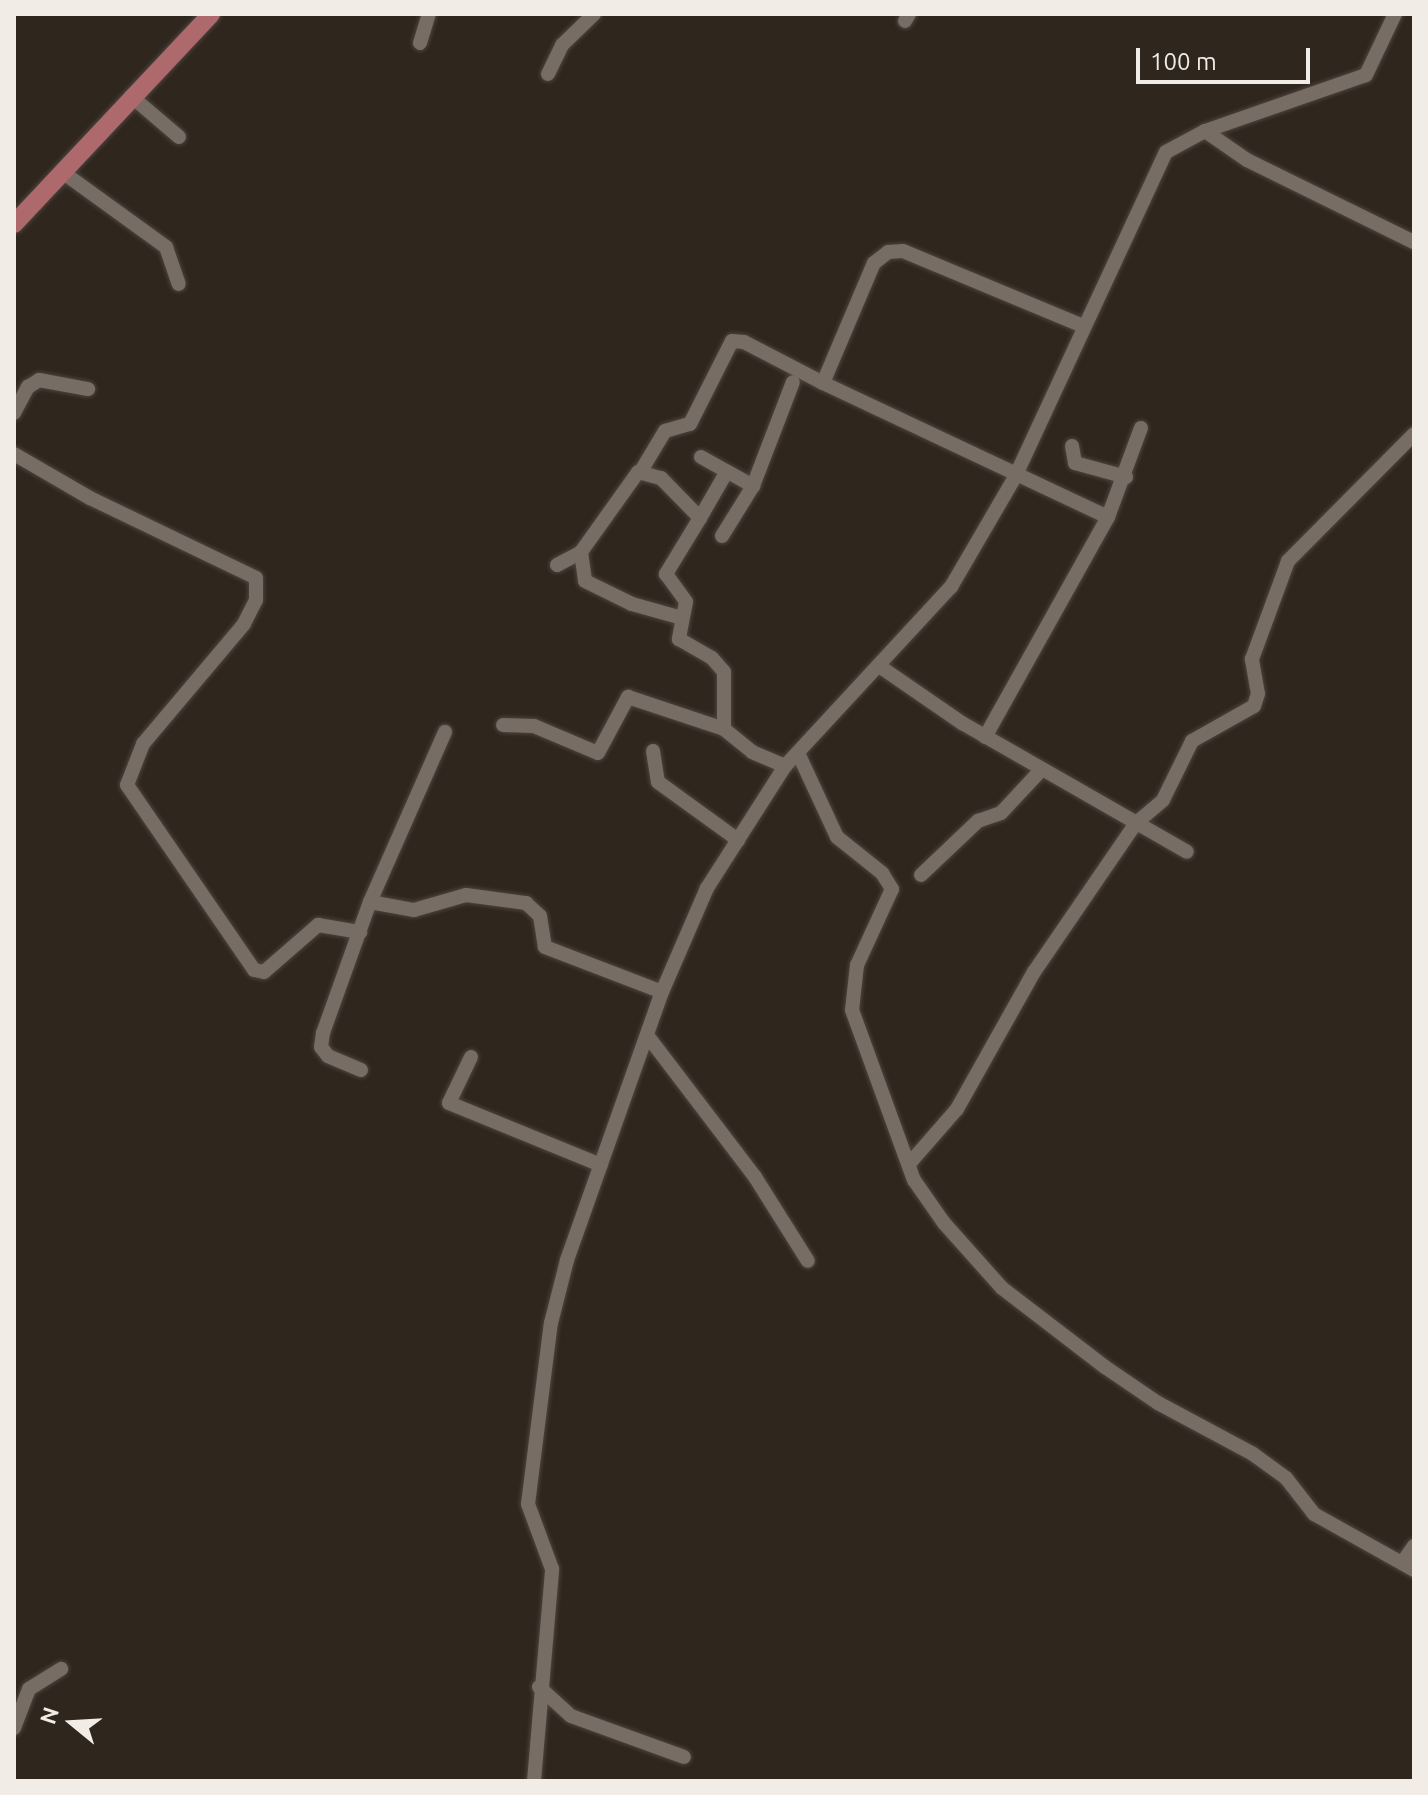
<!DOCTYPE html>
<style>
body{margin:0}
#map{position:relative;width:1428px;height:1795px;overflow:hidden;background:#2f261e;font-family:Ubuntu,sans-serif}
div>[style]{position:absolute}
.roads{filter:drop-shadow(0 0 2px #4c443e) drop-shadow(0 0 2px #4c443e)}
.minor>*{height:14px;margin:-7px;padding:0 7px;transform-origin:7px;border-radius:7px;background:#776d64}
.major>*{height:18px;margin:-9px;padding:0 9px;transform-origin:9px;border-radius:9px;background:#ae696c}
span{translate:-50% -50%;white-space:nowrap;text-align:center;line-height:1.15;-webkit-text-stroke:6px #2f261e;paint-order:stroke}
.frame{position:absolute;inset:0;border:16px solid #f2ece7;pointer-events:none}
.north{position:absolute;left:32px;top:1683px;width:80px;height:80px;-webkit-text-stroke:6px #2f261e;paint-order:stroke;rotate:288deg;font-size:22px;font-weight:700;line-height:32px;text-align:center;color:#f2ece7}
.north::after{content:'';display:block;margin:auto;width:28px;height:36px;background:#f2ece7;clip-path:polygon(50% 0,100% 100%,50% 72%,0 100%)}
.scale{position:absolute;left:1136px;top:48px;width:174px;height:36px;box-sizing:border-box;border:4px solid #f2ece7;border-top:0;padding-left:10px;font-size:24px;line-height:28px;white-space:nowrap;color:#f2ece7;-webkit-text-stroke:6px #2f261e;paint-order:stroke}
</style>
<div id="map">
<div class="roads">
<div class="minor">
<i style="left:905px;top:21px;width:8px;rotate:-60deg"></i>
<i style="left:420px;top:43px;width:30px;rotate:-73deg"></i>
<i style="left:548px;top:74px;width:32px;rotate:-64deg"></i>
<i style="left:562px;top:45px;width:45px;rotate:-44.1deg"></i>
<i style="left:131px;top:96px;width:63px;rotate:40.5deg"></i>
<i style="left:1205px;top:131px;width:51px;rotate:34.6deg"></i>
<i style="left:1247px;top:160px;width:186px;rotate:26.2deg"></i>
<i style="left:61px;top:171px;width:130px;rotate:35.9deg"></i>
<i style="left:166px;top:247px;width:39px;rotate:71deg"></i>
<i style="left:823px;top:383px;width:315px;rotate:25.2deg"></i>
<i style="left:1108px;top:517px;width:252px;rotate:119.2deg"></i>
<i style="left:14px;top:413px;width:30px;rotate:-62deg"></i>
<i style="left:28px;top:387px;width:13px;rotate:-32deg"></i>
<i style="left:39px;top:380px;width:50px;rotate:10.4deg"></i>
<i style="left:1072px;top:446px;width:17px;rotate:80deg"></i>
<i style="left:1075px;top:463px;width:53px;rotate:15.4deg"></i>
<i style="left:14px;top:454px;width:88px;rotate:30.1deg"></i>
<i style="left:90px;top:498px;width:184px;rotate:25.7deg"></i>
<i style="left:256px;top:578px;width:22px;rotate:90deg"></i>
<i style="left:256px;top:600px;width:27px;rotate:117deg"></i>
<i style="left:244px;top:624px;width:157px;rotate:130.1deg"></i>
<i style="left:143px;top:744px;width:44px;rotate:111.3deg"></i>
<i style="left:127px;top:785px;width:224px;rotate:55.5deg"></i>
<i style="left:254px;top:970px;width:10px;rotate:11deg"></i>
<i style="left:264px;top:972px;width:72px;rotate:-41deg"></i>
<i style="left:318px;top:925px;width:43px;rotate:9.5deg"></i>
<i style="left:701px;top:457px;width:60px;rotate:29.1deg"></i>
<i style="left:641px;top:471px;width:47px;rotate:-59deg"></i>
<i style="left:665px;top:431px;width:26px;rotate:-16deg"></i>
<i style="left:690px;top:424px;width:93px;rotate:-63.2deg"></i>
<i style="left:732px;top:341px;width:12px;rotate:5deg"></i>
<i style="left:744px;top:342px;width:89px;rotate:27.4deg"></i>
<i style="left:823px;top:383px;width:130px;rotate:-67deg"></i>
<i style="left:874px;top:263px;width:18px;rotate:-38deg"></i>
<i style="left:888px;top:252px;width:15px;rotate:-4deg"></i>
<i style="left:903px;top:251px;width:193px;rotate:22.6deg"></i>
<i style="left:1108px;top:517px;width:95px;rotate:-69.7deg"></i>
<i style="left:700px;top:518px;width:52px;rotate:-60deg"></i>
<i style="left:722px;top:536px;width:59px;rotate:-58.2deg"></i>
<i style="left:753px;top:486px;width:111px;rotate:-69deg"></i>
<i style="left:581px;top:552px;width:98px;rotate:-54.5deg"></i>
<i style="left:638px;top:472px;width:24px;rotate:15deg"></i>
<i style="left:661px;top:478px;width:56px;rotate:45.7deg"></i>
<i style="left:700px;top:518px;width:66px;rotate:121.3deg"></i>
<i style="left:666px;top:574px;width:34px;rotate:54deg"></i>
<i style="left:686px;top:602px;width:38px;rotate:101deg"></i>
<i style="left:679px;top:639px;width:38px;rotate:30deg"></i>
<i style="left:712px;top:658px;width:18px;rotate:49deg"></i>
<i style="left:724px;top:672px;width:57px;rotate:90deg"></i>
<i style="left:557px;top:565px;width:27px;rotate:-28deg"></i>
<i style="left:581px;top:552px;width:29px;rotate:82deg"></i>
<i style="left:585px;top:581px;width:52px;rotate:26.1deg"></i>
<i style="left:632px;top:604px;width:52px;rotate:15.6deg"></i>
<i style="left:882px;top:668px;width:97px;rotate:34.5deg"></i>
<i style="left:962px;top:723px;width:259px;rotate:29.8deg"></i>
<i style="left:503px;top:725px;width:31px;rotate:2deg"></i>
<i style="left:534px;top:726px;width:69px;rotate:22.9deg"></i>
<i style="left:598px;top:753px;width:64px;rotate:-61.8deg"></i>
<i style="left:628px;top:697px;width:101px;rotate:18.4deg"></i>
<i style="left:724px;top:729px;width:36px;rotate:39deg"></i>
<i style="left:752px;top:752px;width:36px;rotate:23deg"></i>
<i style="left:653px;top:751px;width:31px;rotate:81deg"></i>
<i style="left:658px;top:782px;width:99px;rotate:35.9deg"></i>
<i style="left:798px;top:753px;width:93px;rotate:65.1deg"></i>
<i style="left:837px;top:837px;width:58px;rotate:38.7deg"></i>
<i style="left:882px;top:873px;width:19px;rotate:58deg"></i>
<i style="left:892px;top:889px;width:84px;rotate:114.7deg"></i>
<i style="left:857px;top:965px;width:45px;rotate:96.3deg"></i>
<i style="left:852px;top:1010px;width:181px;rotate:70deg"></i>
<i style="left:914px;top:1180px;width:52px;rotate:55.1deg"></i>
<i style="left:944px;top:1223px;width:87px;rotate:48.3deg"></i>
<i style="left:1002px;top:1288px;width:130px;rotate:37.5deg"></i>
<i style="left:1105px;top:1367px;width:64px;rotate:34.2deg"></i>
<i style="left:1158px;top:1403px;width:108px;rotate:28.2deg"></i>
<i style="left:1253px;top:1454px;width:41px;rotate:36deg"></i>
<i style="left:1286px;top:1478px;width:46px;rotate:52.1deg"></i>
<i style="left:1314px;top:1514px;width:115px;rotate:29.2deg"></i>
<i style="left:921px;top:875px;width:79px;rotate:-43.5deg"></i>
<i style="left:978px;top:821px;width:24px;rotate:-19deg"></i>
<i style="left:1001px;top:813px;width:60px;rotate:-47deg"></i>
<i style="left:370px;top:902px;width:45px;rotate:10.3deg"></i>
<i style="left:414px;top:910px;width:54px;rotate:-16.1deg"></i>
<i style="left:466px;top:895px;width:61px;rotate:7.6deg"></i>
<i style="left:526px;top:903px;width:19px;rotate:43deg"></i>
<i style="left:540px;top:916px;width:31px;rotate:81deg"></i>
<i style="left:545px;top:947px;width:125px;rotate:21deg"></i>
<i style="left:650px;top:1039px;width:173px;rotate:52.7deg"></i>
<i style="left:755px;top:1177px;width:99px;rotate:57.8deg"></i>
<i style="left:471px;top:1057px;width:51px;rotate:115.6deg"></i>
<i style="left:449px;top:1103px;width:164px;rotate:22.2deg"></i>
<i style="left:361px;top:1070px;width:36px;rotate:-157deg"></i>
<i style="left:328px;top:1056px;width:11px;rotate:-128deg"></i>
<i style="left:321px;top:1047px;width:14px;rotate:-82deg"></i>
<i style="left:323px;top:1033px;width:139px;rotate:-70.3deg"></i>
<i style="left:370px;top:902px;width:186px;rotate:-66.2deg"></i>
<i style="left:909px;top:1164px;width:73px;rotate:-48.9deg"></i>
<i style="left:957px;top:1109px;width:157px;rotate:-60.7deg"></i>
<i style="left:1034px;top:972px;width:181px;rotate:-55.6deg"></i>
<i style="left:1136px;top:823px;width:35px;rotate:-40deg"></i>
<i style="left:1163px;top:800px;width:66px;rotate:-63.8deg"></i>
<i style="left:1192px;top:741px;width:71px;rotate:-29.4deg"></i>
<i style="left:1254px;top:706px;width:13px;rotate:-72deg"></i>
<i style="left:1258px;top:694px;width:36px;rotate:-100deg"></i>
<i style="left:1252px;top:659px;width:104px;rotate:-69.8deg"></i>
<i style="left:1288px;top:561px;width:179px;rotate:-45.2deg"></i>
<i style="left:1402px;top:1563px;width:21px;rotate:-55deg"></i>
<i style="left:539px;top:1687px;width:43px;rotate:42.2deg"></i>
<i style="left:571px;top:1716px;width:120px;rotate:19.9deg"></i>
<i style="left:14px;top:1728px;width:42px;rotate:-69deg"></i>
<i style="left:29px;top:1689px;width:38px;rotate:-32deg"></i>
<i style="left:534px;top:1781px;width:213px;rotate:-85.1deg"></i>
<i style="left:552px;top:1569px;width:69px;rotate:-110.3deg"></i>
<i style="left:528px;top:1504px;width:182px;rotate:-82.8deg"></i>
<i style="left:551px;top:1323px;width:65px;rotate:-75.7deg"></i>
<i style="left:567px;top:1260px;width:284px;rotate:-70.5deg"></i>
<i style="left:662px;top:992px;width:113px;rotate:-66.6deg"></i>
<i style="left:707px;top:888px;width:145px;rotate:-57.4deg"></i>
<i style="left:785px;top:766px;width:244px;rotate:-47.2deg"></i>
<i style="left:951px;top:587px;width:127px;rotate:-59.8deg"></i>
<i style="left:1015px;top:477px;width:358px;rotate:-65.1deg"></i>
<i style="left:1166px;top:152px;width:44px;rotate:-28.3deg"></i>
<i style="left:1205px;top:131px;width:170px;rotate:-19.2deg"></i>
<i style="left:1366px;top:75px;width:68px;rotate:-64.6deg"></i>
</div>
<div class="major">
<i style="left:14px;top:224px;width:288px;rotate:-46.8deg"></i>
</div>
</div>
<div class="frame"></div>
<div class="north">N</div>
<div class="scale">100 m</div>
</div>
